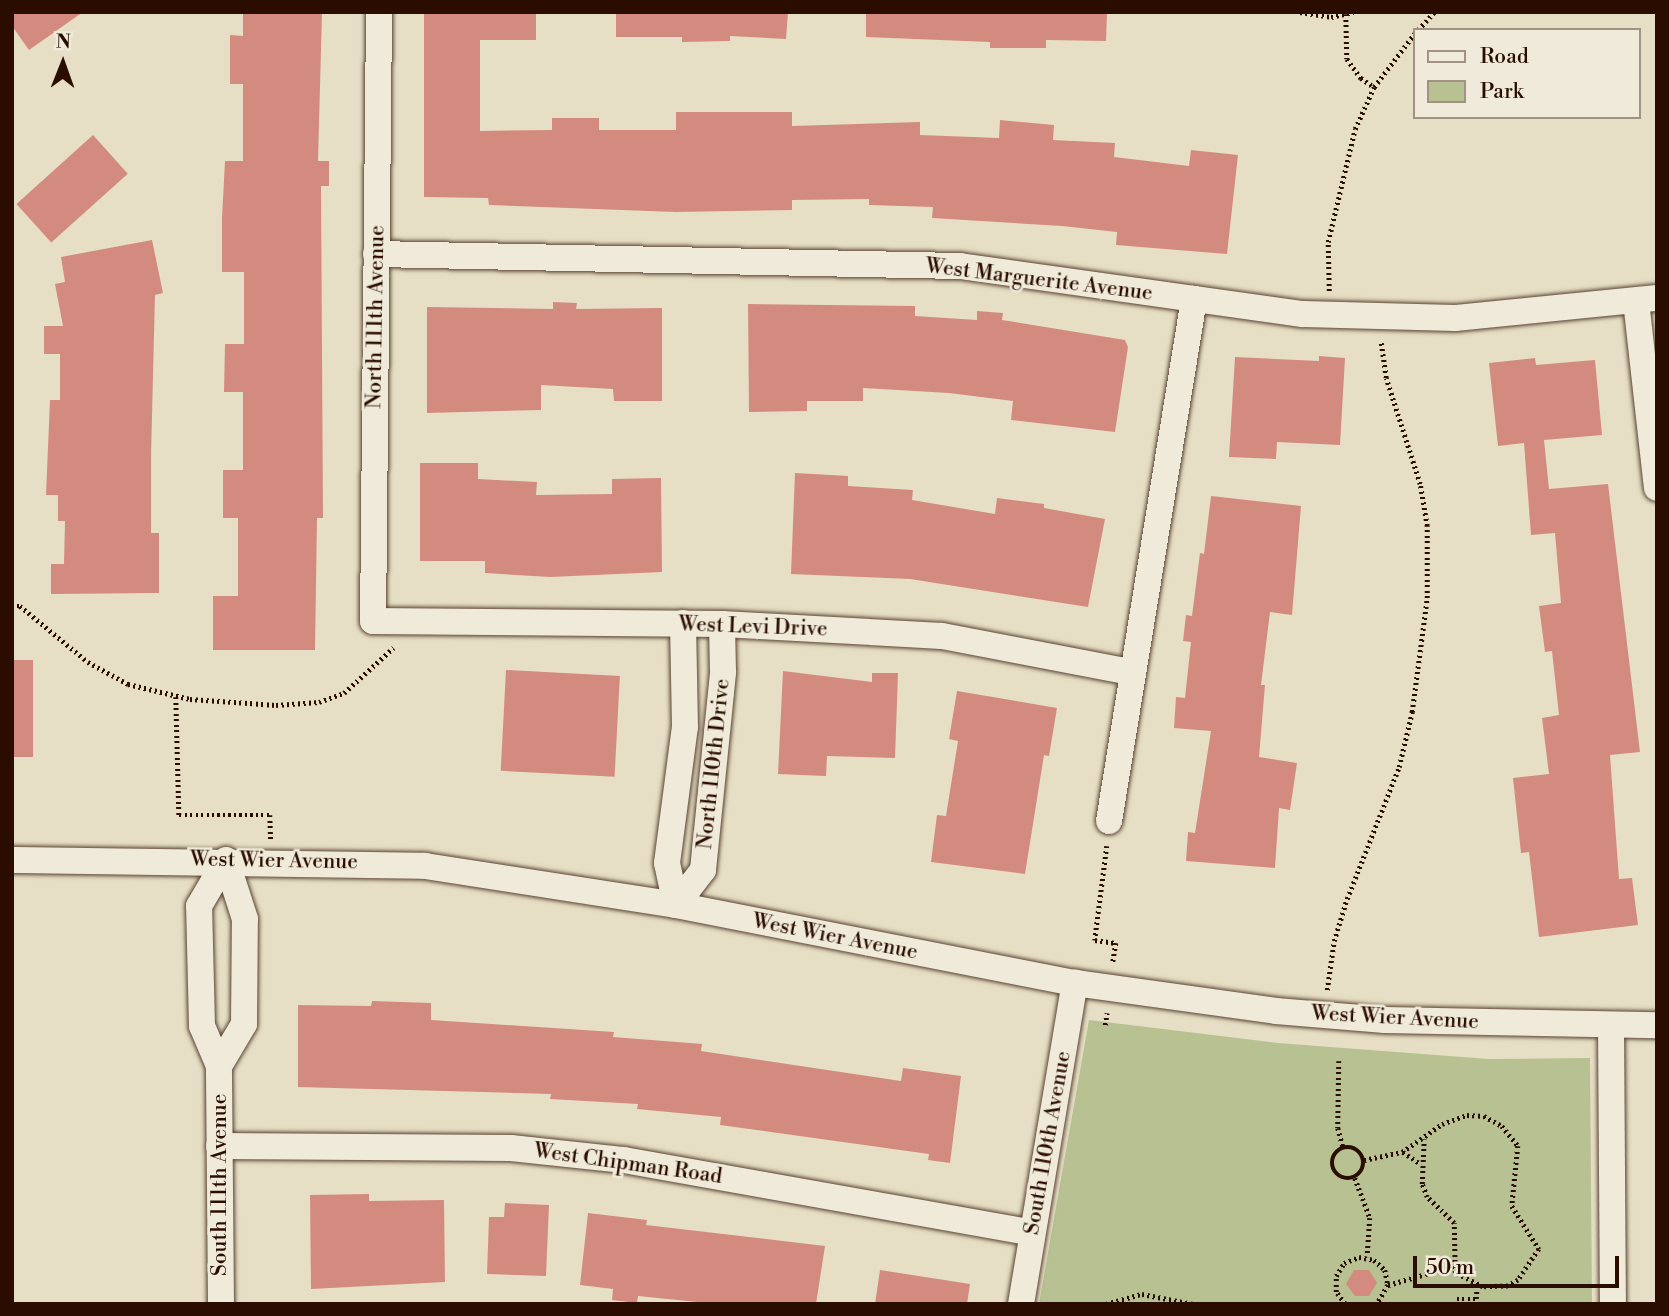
<!DOCTYPE html>
<style>
body{margin:0}
#map{position:relative;width:1669px;height:1316px;overflow:hidden;background:#e6dfc5;font-family:"Libre Bodoni",serif}
div>[style]{position:absolute}
.green>*{inset:0;background:#b8c192}
.building>*{inset:0;background:#d48b7f;transform-origin:0 0}
.path>*{height:4.5px;margin-top:-2.25px;transform-origin:0;background:repeating-linear-gradient(90deg,#2b0d00 0 2px,transparent 0 5.5px)}
.path>.ring{margin:-2.25px;padding:0;box-sizing:content-box;background:none;border:4.5px solid #2b0d00;border-radius:50%}
.roads{filter:drop-shadow(0 0 2px #5a4231) drop-shadow(0 0 2px #5a4231)}
.minor>*{height:26px;margin:-13px;padding:0 13px;transform-origin:13px;border-radius:13px;background:#efead9}
span{translate:-50% -50%;white-space:nowrap;text-align:center;line-height:1.15;-webkit-text-stroke:5px #efead9;paint-order:stroke}
.street-label{font-size:21px;color:#2b0d00}
.frame{position:absolute;inset:0;border:14px solid #2b0d00;pointer-events:none}
.legend{position:absolute;left:1413px;top:28px;width:228px;height:91px;box-sizing:border-box;background:#efead9;border:2px solid #a19282;margin:0;padding:9px 12px;list-style:none;font-size:21px;color:#2b0d00}
.legend li{display:flex;align-items:center;gap:14px;height:35px}
.legend b{width:35px;border:2px solid #a19282}
.north{position:absolute;left:28px;top:28px;width:70px;height:70px;-webkit-text-stroke:5px #efead9;paint-order:stroke;rotate:1deg;font-size:19px;font-weight:700;line-height:28px;text-align:center;color:#2b0d00}
.north::after{content:'';display:block;margin:auto;width:24px;height:32px;background:#2b0d00;clip-path:polygon(50% 0,100% 100%,50% 72%,0 100%)}
.scale{position:absolute;left:1413px;top:1256px;width:206px;height:32px;box-sizing:border-box;border:4px solid #2b0d00;border-top:0;padding-left:9px;font-size:21px;line-height:24px;white-space:nowrap;color:#2b0d00;-webkit-text-stroke:5px #efead9;paint-order:stroke}
</style>
<div id="map">
<div class="green">
<i style="clip-path:polygon(1089px 1020px,1278px 1043px,1488px 1059px,1590px 1058px,1592px 1304px,1039px 1304px)"></i>
</div>
<div class="building">
<i style="clip-path:polygon(12px 12px,83px 12px,29px 50px,12px 26px)"></i>
<i style="clip-path:polygon(243px 12px,322px 12px,318px 161px,329px 161px,329px 186px,321px 186px,323px 518px,317px 518px,315px 650px,213px 650px,213px 596px,238px 596px,238px 518px,223px 518px,223px 470px,243px 470px,243px 392px,224px 392px,225px 344px,244px 344px,244px 272px,222px 272px,222px 218px,225px 161px,243px 161px,243px 84px,230px 84px,230px 35px,243px 36px)"></i>
<i style="clip-path:polygon(424px 12px,536px 12px,536px 40px,480px 40px,480px 131px,552px 130px,552px 118px,599px 118px,599px 130px,676px 130px,676px 112px,792px 112px,792px 126px,920px 122px,920px 135px,999px 138px,1000px 120px,1054px 125px,1053px 140px,1115px 143px,1114px 157px,1189px 166px,1191px 150px,1238px 155px,1227px 254px,1116px 245px,1117px 232px,1062px 226px,932px 218px,933px 207px,869px 205px,869px 199px,792px 200px,792px 210px,676px 212px,489px 205px,488px 198px,424px 197px)"></i>
<i style="clip-path:polygon(616px 12px,788px 12px,786px 39px,730px 36px,730px 41px,682px 42px,682px 37px,616px 37px)"></i>
<i style="clip-path:polygon(866px 12px,1107px 12px,1106px 41px,1046px 40px,1046px 48px,990px 48px,990px 42px,866px 37px)"></i>
<i style="left:93px;top:135px;width:52px;height:103px;rotate:48deg"></i>
<i style="clip-path:polygon(152px 240px,163px 293px,155px 295px,151px 456px,151px 533px,159px 533px,159px 593px,51px 594px,51px 564px,64px 564px,65px 521px,58px 521px,58px 495px,46px 495px,50px 400px,60px 400px,60px 354px,44px 354px,44px 326px,63px 326px,55px 284px,65px 282px,61px 257px)"></i>
<i style="clip-path:polygon(553px 302px,577px 303px,576px 309px,662px 308px,662px 401px,614px 401px,613px 389px,541px 385px,541px 410px,427px 413px,427px 307px,553px 309px)"></i>
<i style="clip-path:polygon(748px 304px,915px 306px,915px 316px,977px 320px,977px 311px,1003px 313px,1002px 320px,1125px 340px,1128px 347px,1115px 432px,1011px 420px,1013px 401px,949px 393px,863px 388px,863px 401px,807px 401px,807px 411px,749px 412px)"></i>
<i style="clip-path:polygon(1319px 356px,1345px 358px,1340px 445px,1277px 442px,1276px 459px,1229px 457px,1235px 357px,1319px 361px)"></i>
<i style="clip-path:polygon(1535px 358px,1536px 365px,1595px 360px,1602px 435px,1544px 440px,1549px 489px,1608px 484px,1640px 752px,1610px 755px,1619px 879px,1632px 878px,1638px 925px,1539px 937px,1529px 852px,1521px 853px,1513px 778px,1549px 774px,1542px 718px,1559px 715px,1552px 651px,1545px 652px,1539px 606px,1561px 603px,1555px 533px,1531px 535px,1524px 443px,1498px 446px,1489px 363px)"></i>
<i style="clip-path:polygon(420px 463px,478px 463px,478px 479px,537px 482px,536px 495px,612px 494px,612px 479px,661px 478px,662px 572px,550px 577px,485px 573px,485px 561px,420px 561px)"></i>
<i style="clip-path:polygon(795px 473px,848px 476px,848px 486px,913px 490px,912px 500px,995px 514px,997px 498px,1044px 504px,1044px 508px,1105px 519px,1088px 607px,910px 579px,791px 574px)"></i>
<i style="clip-path:polygon(1211px 496px,1301px 506px,1292px 615px,1270px 612px,1261px 685px,1265px 685px,1259px 757px,1297px 763px,1290px 810px,1279px 808px,1275px 868px,1186px 861px,1188px 832px,1195px 833px,1211px 731px,1174px 728px,1176px 697px,1185px 698px,1191px 642px,1183px 641px,1186px 615px,1192px 616px,1200px 553px,1204px 554px)"></i>
<i style="left:12px;top:660px;width:21px;height:97px"></i>
<i style="left:506px;top:670px;width:114px;height:101px;rotate:3deg"></i>
<i style="clip-path:polygon(783px 671px,872px 682px,872px 673px,898px 673px,895px 758px,827px 756px,826px 776px,778px 774px)"></i>
<i style="clip-path:polygon(957px 691px,1057px 708px,1049px 756px,1044px 755px,1025px 874px,931px 862px,937px 815px,946px 816px,958px 741px,949px 739px)"></i>
<i style="clip-path:polygon(372px 1001px,431px 1003px,431px 1020px,614px 1032px,613px 1037px,702px 1044px,701px 1051px,901px 1081px,903px 1068px,961px 1076px,950px 1163px,928px 1160px,929px 1154px,720px 1125px,721px 1117px,637px 1109px,638px 1104px,550px 1099px,551px 1094px,298px 1087px,298px 1005px,371px 1006px)"></i>
<i style="clip-path:polygon(369px 1194px,369px 1201px,444px 1200px,445px 1282px,311px 1289px,310px 1195px)"></i>
<i style="clip-path:polygon(505px 1203px,549px 1205px,546px 1276px,487px 1274px,489px 1217px,504px 1217px)"></i>
<i style="clip-path:polygon(588px 1213px,647px 1220px,646px 1225px,825px 1246px,816px 1304px,717px 1304px,638px 1296px,637px 1303px,612px 1300px,613px 1289px,580px 1285px)"></i>
<i style="clip-path:polygon(880px 1270px,970px 1284px,967px 1304px,875px 1304px)"></i>
<i style="clip-path:polygon(1354px 1270px,1369px 1270px,1377px 1283px,1369px 1296px,1355px 1296px,1346px 1284px)"></i>
</div>
<div class="path">
<i style="left:1300px;top:12px;width:31px;rotate:9deg"></i>
<i style="left:1331px;top:17px;width:23px;rotate:-13deg"></i>
<i style="left:1346px;top:14px;width:45px;rotate:88.7deg"></i>
<i style="left:1347px;top:59px;width:24px;rotate:54deg"></i>
<i style="left:1361px;top:78px;width:16px;rotate:35deg"></i>
<i style="left:1418px;top:30px;width:24px;rotate:-48deg"></i>
<i style="left:1329px;top:291px;width:49px;rotate:-91.2deg"></i>
<i style="left:1328px;top:242px;width:116px;rotate:-76.6deg"></i>
<i style="left:1355px;top:129px;width:46px;rotate:-65.7deg"></i>
<i style="left:1374px;top:87px;width:68px;rotate:-52.8deg"></i>
<i style="left:12px;top:606px;width:8px"></i>
<i style="left:20px;top:606px;width:88px;rotate:39.5deg"></i>
<i style="left:88px;top:662px;width:46px;rotate:28.8deg"></i>
<i style="left:128px;top:684px;width:64px;rotate:13.6deg"></i>
<i style="left:190px;top:699px;width:86px;rotate:4deg"></i>
<i style="left:276px;top:705px;width:43px;rotate:-4deg"></i>
<i style="left:319px;top:702px;width:27px;rotate:-20deg"></i>
<i style="left:344px;top:693px;width:67px;rotate:-42.6deg"></i>
<i style="left:176px;top:697px;width:118px;rotate:88.5deg"></i>
<i style="left:179px;top:815px;width:91px"></i>
<i style="left:270px;top:815px;width:24px;rotate:88deg"></i>
<i style="left:1107px;top:846px;width:95px;rotate:97.3deg"></i>
<i style="left:1095px;top:940px;width:21px;rotate:8deg"></i>
<i style="left:1116px;top:943px;width:19px;rotate:99deg"></i>
<i style="left:1327px;top:990px;width:49px;rotate:-81.9deg"></i>
<i style="left:1334px;top:941px;width:39px;rotate:-73deg"></i>
<i style="left:1345px;top:904px;width:147px;rotate:-68.5deg"></i>
<i style="left:1399px;top:767px;width:57px;rotate:-76.7deg"></i>
<i style="left:1412px;top:712px;width:115px;rotate:-82.5deg"></i>
<i style="left:1427px;top:598px;width:72px;rotate:-90deg"></i>
<i style="left:1427px;top:526px;width:43px;rotate:-99.5deg"></i>
<i style="left:1420px;top:484px;width:111px;rotate:-107.8deg"></i>
<i style="left:1386px;top:378px;width:36px;rotate:-98deg"></i>
<i style="left:1105px;top:1025px;width:12px;rotate:-81deg"></i>
<i style="left:1339px;top:1061px;width:67px;rotate:90.9deg"></i>
<i style="left:1338px;top:1128px;width:20px;rotate:75deg"></i>
<i class="ring" style="left:1332px;top:1147px;width:27.5px;height:27.5px"></i>
<i style="left:1403px;top:1152px;width:22px;rotate:34deg"></i>
<i style="left:1364px;top:1160px;width:39px;rotate:-12deg"></i>
<i style="left:1402px;top:1152px;width:49px;rotate:-35deg"></i>
<i style="left:1442px;top:1124px;width:27px;rotate:-20deg"></i>
<i style="left:1467px;top:1115px;width:17px;rotate:3deg"></i>
<i style="left:1484px;top:1116px;width:21px;rotate:29deg"></i>
<i style="left:1502px;top:1126px;width:26px;rotate:51deg"></i>
<i style="left:1518px;top:1146px;width:60px;rotate:95.7deg"></i>
<i style="left:1512px;top:1206px;width:51px;rotate:57.9deg"></i>
<i style="left:1539px;top:1249px;width:37px;rotate:124deg"></i>
<i style="left:1518px;top:1280px;width:12px;rotate:149deg"></i>
<i style="left:1508px;top:1286px;width:25px;rotate:178deg"></i>
<i style="left:1483px;top:1287px;width:31px;rotate:-153deg"></i>
<i style="left:1455px;top:1273px;width:50px;rotate:-91.1deg"></i>
<i style="left:1454px;top:1223px;width:37px;rotate:-136deg"></i>
<i style="left:1427px;top:1197px;width:14px;rotate:-111deg"></i>
<i style="left:1422px;top:1184px;width:45px;rotate:-87.5deg"></i>
<i style="left:1355px;top:1178px;width:43px;rotate:69.4deg"></i>
<i style="left:1370px;top:1218px;width:39px;rotate:94deg"></i>
<i style="left:1388px;top:1285px;width:68px;rotate:-16.3deg"></i>
<i style="left:1457px;top:1299px;width:19px"></i>
<i style="left:1476px;top:1299px;width:14px;rotate:-86deg"></i>
<i style="left:1106px;top:1304px;width:37px;rotate:-16deg"></i>
<i style="left:1142px;top:1294px;width:52px;rotate:11.1deg"></i>
<i style="left:1345px;top:1304px;width:15px;rotate:-127deg"></i>
<i style="left:1336px;top:1292px;width:16px;rotate:-90deg"></i>
<i style="left:1336px;top:1276px;width:15px;rotate:-58deg"></i>
<i style="left:1344px;top:1263px;width:16px;rotate:-22deg"></i>
<i style="left:1359px;top:1257px;width:15px;rotate:11deg"></i>
<i style="left:1374px;top:1260px;width:15px;rotate:42deg"></i>
<i style="left:1385px;top:1270px;width:15px;rotate:79deg"></i>
<i style="left:1388px;top:1285px;width:22px;rotate:120deg"></i>
</div>
<div class="roads">
<div class="minor">
<i style="left:379px;top:12px;width:609px;rotate:90.56deg"></i>
<i style="left:373px;top:621px;width:349px;rotate:0.5deg"></i>
<i style="left:722px;top:624px;width:220px;rotate:3.1deg"></i>
<i style="left:942px;top:636px;width:192px;rotate:10.8deg"></i>
<i style="left:376px;top:254px;width:584px;rotate:1.18deg"></i>
<i style="left:960px;top:266px;width:346px;rotate:8deg"></i>
<i style="left:1303px;top:314px;width:152px;rotate:1.5deg"></i>
<i style="left:1455px;top:318px;width:203px;rotate:-5.7deg"></i>
<i style="left:1636px;top:301px;width:188px;rotate:83.6deg"></i>
<i style="left:1109px;top:821px;width:529px;rotate:-80.75deg"></i>
<i style="left:12px;top:860px;width:413px;rotate:0.8deg"></i>
<i style="left:425px;top:866px;width:254px;rotate:8.8deg"></i>
<i style="left:676px;top:905px;width:407px;rotate:11.1deg"></i>
<i style="left:1075px;top:983px;width:203px;rotate:7.9deg"></i>
<i style="left:1276px;top:1011px;width:109px;rotate:4.7deg"></i>
<i style="left:1385px;top:1020px;width:272px;rotate:1.1deg"></i>
<i style="left:676px;top:905px;width:44px;rotate:-52.4deg"></i>
<i style="left:703px;top:870px;width:199px;rotate:-84.2deg"></i>
<i style="left:723px;top:672px;width:48px;rotate:-91.2deg"></i>
<i style="left:676px;top:905px;width:43px;rotate:-102.1deg"></i>
<i style="left:667px;top:863px;width:137px;rotate:-82.5deg"></i>
<i style="left:685px;top:727px;width:104px;rotate:-91.1deg"></i>
<i style="left:1611px;top:1027px;width:277px;rotate:89.6deg"></i>
<i style="left:219px;top:1066px;width:49px;rotate:-59.2deg"></i>
<i style="left:244px;top:1024px;width:105px;rotate:-89.5deg"></i>
<i style="left:245px;top:919px;width:62px;rotate:-107.9deg"></i>
<i style="left:219px;top:1146px;width:292px;rotate:0.4deg"></i>
<i style="left:511px;top:1148px;width:114px;rotate:6.1deg"></i>
<i style="left:624px;top:1160px;width:414px;rotate:10.1deg"></i>
<i style="left:221px;top:1304px;width:238px;rotate:-90.5deg"></i>
<i style="left:219px;top:1066px;width:43px;rotate:-113deg"></i>
<i style="left:202px;top:1026px;width:120px;rotate:-91.4deg"></i>
<i style="left:199px;top:906px;width:53px;rotate:-59.6deg"></i>
<i style="left:1021px;top:1304px;width:326px;rotate:-80.5deg"></i>
</div>
</div>
<div class="street-label">
<span style="left:1039px;top:280px;rotate:7deg">West Marguerite Avenue</span>
<span style="left:376px;top:317px;rotate:-89deg">North 111th Avenue</span>
<span style="left:753px;top:627px;rotate:2deg">West Levi Drive</span>
<span style="left:714px;top:764px;rotate:-84deg">North 110th Drive</span>
<span style="left:274px;top:861px;rotate:1deg">West Wier Avenue</span>
<span style="left:835px;top:937px;rotate:11deg">West Wier Avenue</span>
<span style="left:1395px;top:1018px;rotate:3deg">West Wier Avenue</span>
<span style="left:1048px;top:1143px;rotate:-80deg">South 110th Avenue</span>
<span style="left:628px;top:1164px;rotate:8deg">West Chipman Road</span>
<span style="left:220px;top:1185px;rotate:-90deg">South 111th Avenue</span>
</div>
<div class="frame"></div>
<ul class="legend">
<li><b style="height:9px;background:#efead9"></b>Road</li>
<li><b style="height:19px;background:#b8c192"></b>Park</li>
</ul>
<div class="north">N</div>
<div class="scale">50 m</div>
</div>
